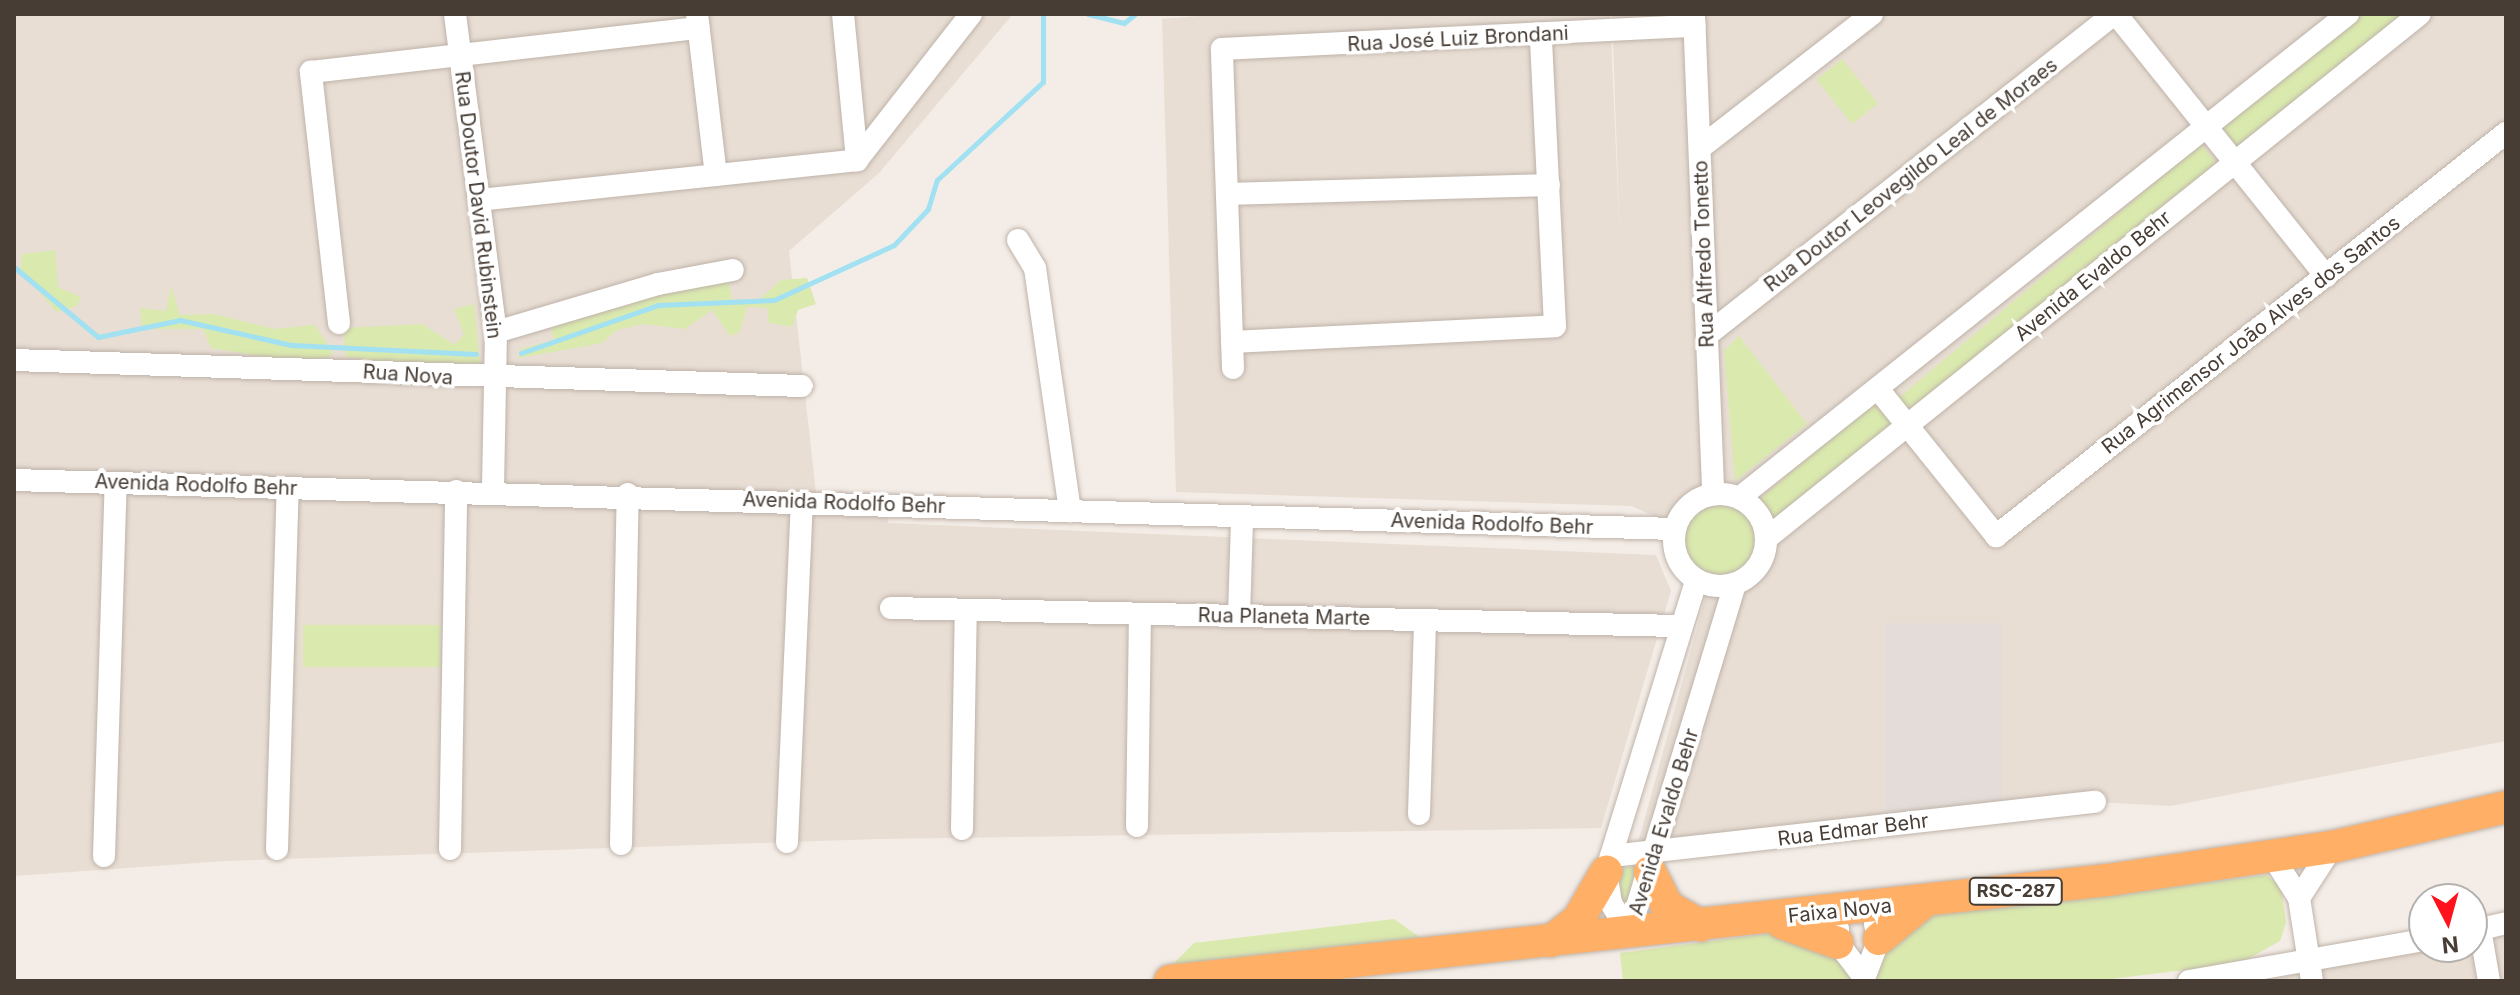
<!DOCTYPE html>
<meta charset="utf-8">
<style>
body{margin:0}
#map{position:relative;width:2520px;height:995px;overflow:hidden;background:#f4ede7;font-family:Inter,sans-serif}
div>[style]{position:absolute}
.residential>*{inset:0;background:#e8ded4}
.industrial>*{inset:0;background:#e3dcd8;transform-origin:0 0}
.green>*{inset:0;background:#dae9ae;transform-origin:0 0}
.round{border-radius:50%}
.stream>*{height:5px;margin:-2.5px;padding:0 2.5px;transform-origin:2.5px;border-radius:2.5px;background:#a1e1f2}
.roads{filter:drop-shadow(0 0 2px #bfb3a9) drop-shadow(0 0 2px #bfb3a9)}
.minor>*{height:22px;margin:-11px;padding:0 11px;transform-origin:11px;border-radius:11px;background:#fff}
.minor>.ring{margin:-11px;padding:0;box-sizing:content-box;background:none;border:22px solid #fff;border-radius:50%}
.highway>*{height:32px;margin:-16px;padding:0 16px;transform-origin:16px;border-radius:16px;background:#ffaf66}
span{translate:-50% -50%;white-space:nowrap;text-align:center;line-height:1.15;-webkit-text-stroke:7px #fff;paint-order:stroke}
.shield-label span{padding:2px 6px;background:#fff;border:2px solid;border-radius:6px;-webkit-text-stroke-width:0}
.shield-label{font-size:18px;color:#473d35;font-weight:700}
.street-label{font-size:20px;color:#473d35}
.frame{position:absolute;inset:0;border:16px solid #473d35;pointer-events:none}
.north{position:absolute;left:2408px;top:883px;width:80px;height:80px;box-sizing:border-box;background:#fff;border:2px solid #b5b1ae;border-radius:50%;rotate:174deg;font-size:22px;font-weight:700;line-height:32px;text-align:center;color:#473d35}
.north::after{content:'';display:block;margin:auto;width:28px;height:36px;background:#ff121c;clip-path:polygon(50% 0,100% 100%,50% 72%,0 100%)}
</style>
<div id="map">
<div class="residential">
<i style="clip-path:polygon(14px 14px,1013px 14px,879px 173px,789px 251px,817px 502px,888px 505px,888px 523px,1656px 555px,1671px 591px,1601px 828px,879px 839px,226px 861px,14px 876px)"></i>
<i style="clip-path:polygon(1222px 14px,1610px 14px,1620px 242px,1612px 14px,2506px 14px,2506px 741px,2171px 806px,2095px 802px,1635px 854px,1720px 544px,1631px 506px,1176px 492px,1162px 19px)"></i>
<i style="clip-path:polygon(2506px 923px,2506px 981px,2189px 981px,2424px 947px,2472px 947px)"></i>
</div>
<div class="industrial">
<i style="left:1885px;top:623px;width:117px;height:188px"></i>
</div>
<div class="green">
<i style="clip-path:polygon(2364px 14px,2405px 14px,2239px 148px,2220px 128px)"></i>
<i style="left:1842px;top:59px;width:57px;height:33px;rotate:51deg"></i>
<i style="left:2201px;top:144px;width:26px;height:395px;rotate:50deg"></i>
<i style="clip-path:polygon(55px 250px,58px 287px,81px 297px,77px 306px,56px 312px,21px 270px,22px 254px)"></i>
<i style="clip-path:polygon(807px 278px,816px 304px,798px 310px,792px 327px,769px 323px,767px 308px,747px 307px,740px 332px,730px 336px,712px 310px,685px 329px,643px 324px,617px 330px,602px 343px,519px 358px,521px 349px,554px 340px,551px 327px,646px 293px,729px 282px,732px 301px,757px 302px,781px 280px)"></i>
<i style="clip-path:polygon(171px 286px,180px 315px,214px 314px,274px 329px,315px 325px,333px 353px,325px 360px,278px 359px,211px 348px,203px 329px,142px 329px,140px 308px,166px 311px)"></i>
<i style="clip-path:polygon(474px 304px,480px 363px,453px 368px,346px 357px,343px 328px,422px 324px,455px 345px,464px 334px,454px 309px)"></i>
<i style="clip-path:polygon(1739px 336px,1807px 424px,1735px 481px,1724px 351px)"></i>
<i style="left:1873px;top:401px;width:30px;height:151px;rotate:49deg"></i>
<i class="round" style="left:1682px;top:504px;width:74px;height:74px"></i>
<i style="left:303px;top:625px;width:137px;height:42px"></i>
<i style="clip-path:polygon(1638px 866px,1627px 913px,1617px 889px,1620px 868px)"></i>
<i style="clip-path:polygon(2266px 875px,2281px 886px,2286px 923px,2280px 941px,2241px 963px,2095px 981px,1876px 981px,1878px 958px,1911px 923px,1936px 915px)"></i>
<i style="clip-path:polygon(1394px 919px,1421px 938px,1172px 965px,1194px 943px)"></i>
<i style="clip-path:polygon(1779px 932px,1827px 944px,1854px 981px,1623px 981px,1620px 953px)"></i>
</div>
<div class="stream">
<i style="left:1088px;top:14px;width:37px;rotate:14deg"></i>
<i style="left:1124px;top:23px;width:14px;rotate:-39deg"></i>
<i style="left:14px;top:267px;width:109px;rotate:39.8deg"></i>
<i style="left:98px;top:337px;width:84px;rotate:-11.7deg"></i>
<i style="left:180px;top:320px;width:114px;rotate:12.7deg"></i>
<i style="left:291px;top:345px;width:185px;rotate:2.8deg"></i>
<i style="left:521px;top:353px;width:145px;rotate:-19.3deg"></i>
<i style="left:658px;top:305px;width:116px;rotate:-2.5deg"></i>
<i style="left:774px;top:300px;width:132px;rotate:-24.6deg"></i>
<i style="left:894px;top:245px;width:50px;rotate:-46.6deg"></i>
<i style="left:928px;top:209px;width:30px;rotate:-73deg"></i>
<i style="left:937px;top:180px;width:144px;rotate:-42.8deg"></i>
<i style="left:1043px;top:82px;width:68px;rotate:-90deg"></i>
</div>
<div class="roads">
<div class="minor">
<i style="left:455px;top:14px;width:321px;rotate:82.7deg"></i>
<i style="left:496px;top:332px;width:159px;rotate:91.1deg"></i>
<i style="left:697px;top:14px;width:162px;rotate:83.3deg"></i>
<i style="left:843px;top:14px;width:147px;rotate:84.5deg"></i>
<i style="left:1694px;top:14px;width:480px;rotate:87.7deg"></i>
<i style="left:2116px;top:14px;width:336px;rotate:51.3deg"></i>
<i style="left:1700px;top:148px;width:218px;rotate:-37.9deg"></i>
<i style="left:1227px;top:194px;width:322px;rotate:-1.6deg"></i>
<i style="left:479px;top:200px;width:380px;rotate:-6deg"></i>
<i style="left:857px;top:160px;width:185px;rotate:-52deg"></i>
<i style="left:1018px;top:240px;width:33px;rotate:59deg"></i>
<i style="left:1035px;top:268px;width:246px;rotate:81.8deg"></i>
<i style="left:339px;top:323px;width:253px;rotate:-96.4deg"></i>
<i style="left:311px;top:72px;width:390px;rotate:-6.5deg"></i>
<i style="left:496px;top:332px;width:169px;rotate:-16.5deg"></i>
<i style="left:658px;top:284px;width:76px;rotate:-10.6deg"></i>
<i style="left:1707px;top:335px;width:518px;rotate:-38.26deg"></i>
<i style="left:1232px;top:342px;width:323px;rotate:-2.8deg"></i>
<i style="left:1555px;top:326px;width:290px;rotate:-92.8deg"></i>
<i style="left:14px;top:360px;width:788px;rotate:1.89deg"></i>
<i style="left:1233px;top:368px;width:319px;rotate:-92deg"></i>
<i style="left:1222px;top:49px;width:473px;rotate:-2.8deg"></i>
<i style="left:1878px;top:389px;width:189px;rotate:51.2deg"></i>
<i style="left:1996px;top:536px;width:650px;rotate:-38.32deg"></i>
<i style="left:14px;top:480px;width:1661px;rotate:1.69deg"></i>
<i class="ring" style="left:1674px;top:494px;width:70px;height:70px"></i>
<i style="left:1739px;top:498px;width:778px;rotate:-38.48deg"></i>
<i style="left:1767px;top:538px;width:837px;rotate:-38.75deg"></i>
<i style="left:891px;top:608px;width:787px;rotate:1.31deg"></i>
<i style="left:1239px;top:616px;width:98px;rotate:-88.2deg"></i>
<i style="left:1419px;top:814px;width:194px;rotate:-88.2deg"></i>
<i style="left:1137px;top:826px;width:212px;rotate:-89.2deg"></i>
<i style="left:962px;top:829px;width:219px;rotate:-89deg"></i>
<i style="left:787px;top:842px;width:340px;rotate:-87.5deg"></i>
<i style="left:621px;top:844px;width:350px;rotate:-88.9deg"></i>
<i style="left:277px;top:849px;width:361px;rotate:-88.3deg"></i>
<i style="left:450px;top:849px;width:358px;rotate:-89deg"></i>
<i style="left:104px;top:856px;width:373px;rotate:-88.2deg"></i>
<i style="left:1611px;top:856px;width:487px;rotate:-6.4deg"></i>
<i style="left:2273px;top:857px;width:49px;rotate:57.6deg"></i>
<i style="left:2299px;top:898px;width:84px;rotate:81.1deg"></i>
<i style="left:2299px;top:898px;width:61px;rotate:-57.1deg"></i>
<i style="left:1838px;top:929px;width:14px;rotate:90deg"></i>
<i style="left:1838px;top:943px;width:41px;rotate:52.9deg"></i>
<i style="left:2480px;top:929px;width:53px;rotate:80.2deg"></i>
<i style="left:2472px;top:931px;width:35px;rotate:-13deg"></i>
<i style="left:1629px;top:933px;width:35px;rotate:-121deg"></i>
<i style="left:1611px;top:903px;width:31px;rotate:-99deg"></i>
<i style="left:1606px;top:872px;width:305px;rotate:-72.8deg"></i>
<i style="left:1629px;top:933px;width:364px;rotate:-73.1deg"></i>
<i style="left:1863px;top:981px;width:45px;rotate:-69.1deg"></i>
<i style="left:1879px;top:939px;width:16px;rotate:-105deg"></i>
<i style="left:2189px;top:981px;width:239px;rotate:-9.9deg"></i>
</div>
<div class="highway">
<i style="left:1650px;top:872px;width:38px;rotate:63deg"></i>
<i style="left:1667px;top:906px;width:39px;rotate:30deg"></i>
<i style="left:1782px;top:923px;width:59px;rotate:19.7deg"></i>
<i style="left:1879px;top:939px;width:58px;rotate:-39.4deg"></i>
<i style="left:1551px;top:941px;width:34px;rotate:-38deg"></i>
<i style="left:1578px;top:920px;width:56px;rotate:-59.7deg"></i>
<i style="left:1170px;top:981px;width:943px;rotate:-6.15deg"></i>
<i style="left:2108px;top:880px;width:226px;rotate:-8.4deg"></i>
<i style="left:2332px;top:847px;width:179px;rotate:-12.9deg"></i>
</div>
</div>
<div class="shield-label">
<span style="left:2016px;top:891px">RSC-287</span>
</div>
<div class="street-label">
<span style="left:1458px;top:39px;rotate:-3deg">Rua José Luiz Brondani</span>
<span style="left:1911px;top:175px;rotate:-38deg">Rua Doutor Leovegildo Leal de Moraes</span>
<span style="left:478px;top:205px;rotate:83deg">Rua Doutor David Rubinstein</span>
<span style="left:1704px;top:254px;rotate:-92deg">Rua Alfredo Tonetto</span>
<span style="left:2093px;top:276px;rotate:-39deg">Avenida Evaldo Behr</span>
<span style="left:2251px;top:335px;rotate:-38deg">Rua Agrimensor João Alves dos Santos</span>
<span style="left:408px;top:375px;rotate:4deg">Rua Nova</span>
<span style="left:196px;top:485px;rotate:2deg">Avenida Rodolfo Behr</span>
<span style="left:844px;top:503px;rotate:2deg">Avenida Rodolfo Behr</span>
<span style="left:1492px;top:524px;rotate:2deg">Avenida Rodolfo Behr</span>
<span style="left:1284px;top:617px;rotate:1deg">Rua Planeta Marte</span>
<span style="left:1664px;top:822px;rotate:-73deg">Avenida Evaldo Behr</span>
<span style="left:1853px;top:830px;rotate:-7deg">Rua Edmar Behr</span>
<span style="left:1840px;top:911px;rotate:-6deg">Faixa Nova</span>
</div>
<div class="frame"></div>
<div class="north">N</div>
</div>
